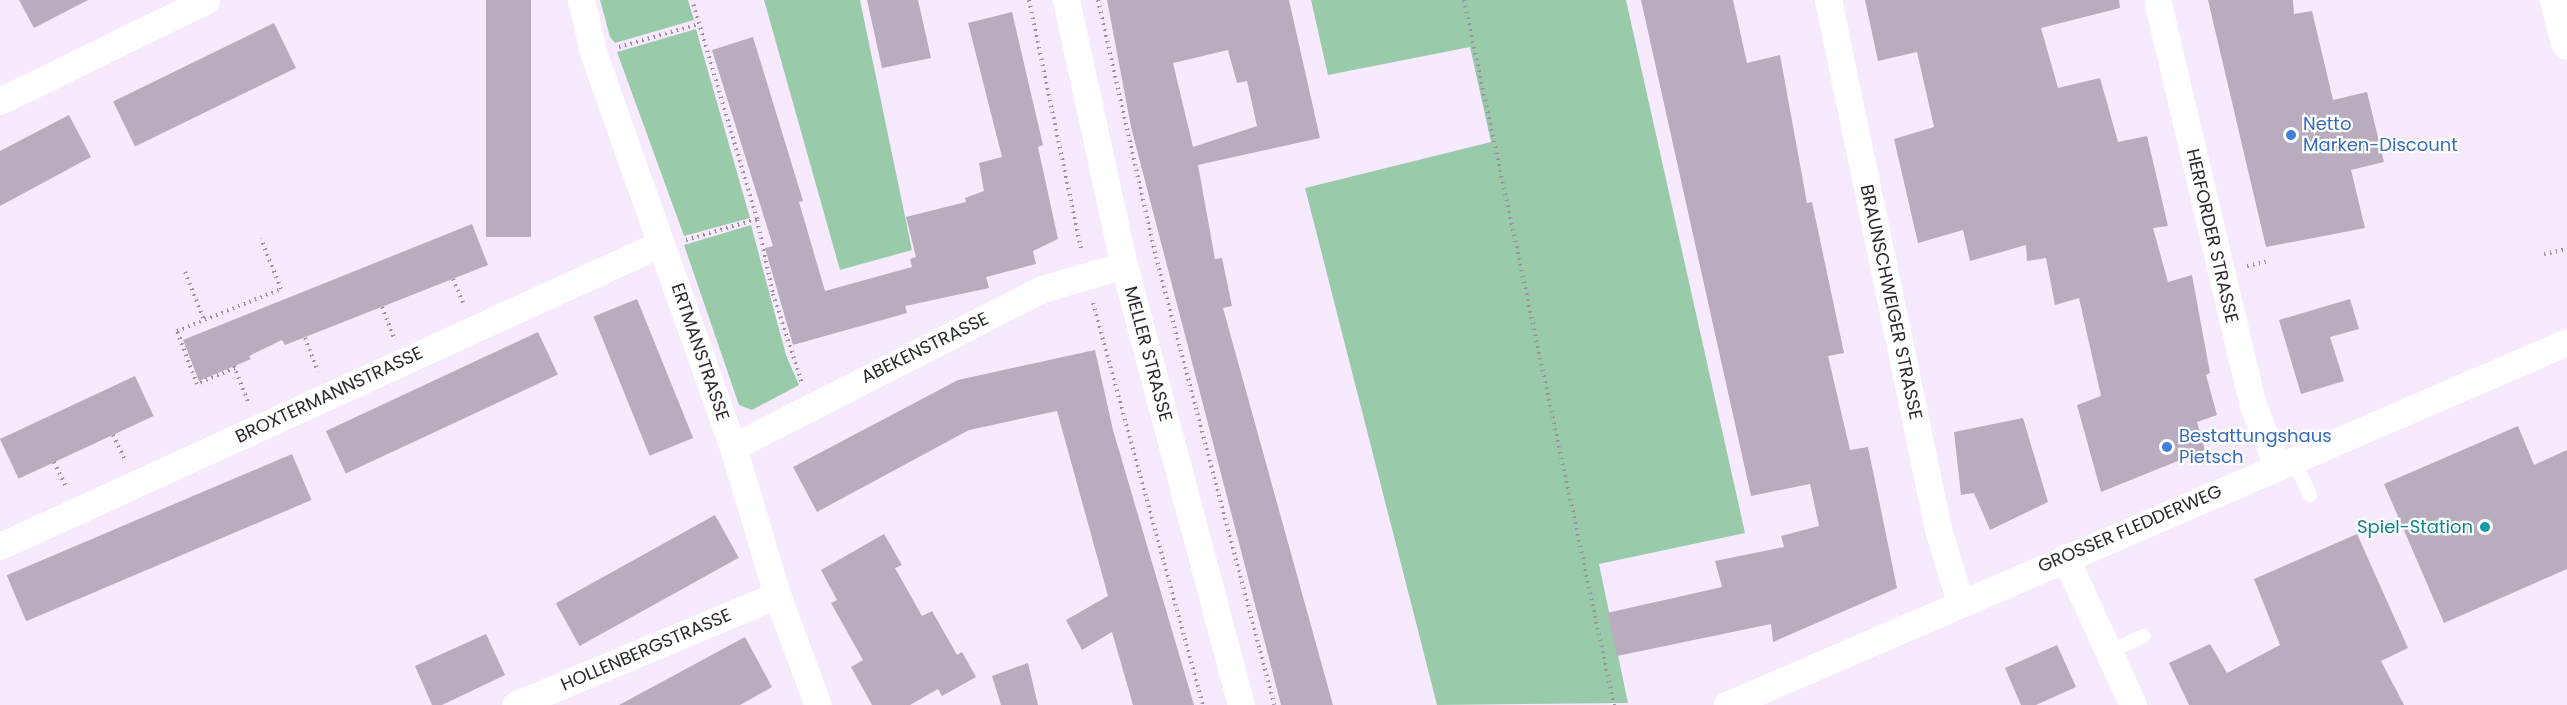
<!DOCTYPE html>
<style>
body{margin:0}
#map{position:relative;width:2567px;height:705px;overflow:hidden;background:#f8eafe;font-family:Poppins,sans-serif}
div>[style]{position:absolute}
.green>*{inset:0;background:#99cbab}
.building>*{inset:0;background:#b9acbf;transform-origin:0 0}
.path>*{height:4px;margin-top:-2px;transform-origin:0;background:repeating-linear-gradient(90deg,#9b91a0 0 1.5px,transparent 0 6px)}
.lane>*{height:14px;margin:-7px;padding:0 7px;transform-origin:7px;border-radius:7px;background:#fff}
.street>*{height:27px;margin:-13.5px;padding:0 13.5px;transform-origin:13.5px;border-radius:13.5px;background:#fff}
.secondary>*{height:33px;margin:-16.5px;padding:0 16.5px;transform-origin:16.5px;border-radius:16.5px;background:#fff}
.dots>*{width:16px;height:16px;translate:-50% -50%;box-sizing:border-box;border:3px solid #fff;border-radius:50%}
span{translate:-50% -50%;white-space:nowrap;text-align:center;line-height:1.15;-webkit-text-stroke:4.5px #fff;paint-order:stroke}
.shop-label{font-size:18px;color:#366cbe}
.left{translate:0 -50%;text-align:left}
.street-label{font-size:18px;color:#2f2a32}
.culture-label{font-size:18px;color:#0d838f}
.right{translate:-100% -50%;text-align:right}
</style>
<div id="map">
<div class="green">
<i style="clip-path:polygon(600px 0,688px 0,694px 20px,615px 43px,610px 37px)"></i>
<i style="clip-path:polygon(764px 0,860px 0,912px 250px,840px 270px)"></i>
<i style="clip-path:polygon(1311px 0,1626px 0,1745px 533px,1599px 564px,1628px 703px,1437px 705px,1305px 188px,1491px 142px,1470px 47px,1328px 75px)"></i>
<i style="clip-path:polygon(696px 29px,750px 218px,684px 236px,617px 52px)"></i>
<i style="clip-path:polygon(751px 225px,786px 355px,799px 385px,752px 410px,739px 405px,684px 245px)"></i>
</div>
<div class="building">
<i style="clip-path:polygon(19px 0,88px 0,34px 28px)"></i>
<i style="left:486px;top:0;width:45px;height:237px"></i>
<i style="clip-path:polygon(867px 0,918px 0,931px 58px,882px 68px)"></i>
<i style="clip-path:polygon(evenodd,1107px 0,1289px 0,1320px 138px,1198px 165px,1215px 259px,1222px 258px,1232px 306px,1223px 308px,1333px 705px,1281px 705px,1131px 127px,1107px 0,1228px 50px,1237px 83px,1247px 81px,1257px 126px,1193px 147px,1173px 63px,1228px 50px)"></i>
<i style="clip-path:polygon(1641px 0,1733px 0,1747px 63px,1780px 55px,1807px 203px,1812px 202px,1844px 353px,1828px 356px,1850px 450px,1868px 447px,1897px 588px,1773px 642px,1771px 624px,1617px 656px,1607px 613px,1722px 587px,1715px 561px,1784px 547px,1781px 536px,1819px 526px,1810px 484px,1751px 496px)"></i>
<i style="clip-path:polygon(1865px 0,2119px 0,2120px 8px,2041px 28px,2058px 88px,2100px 78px,2118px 142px,2147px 136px,2168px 226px,2153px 228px,2168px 282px,2192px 275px,2210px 373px,2206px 375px,2217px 415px,2197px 422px,2205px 450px,2101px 492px,2077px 405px,2101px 396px,2079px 298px,2055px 305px,2046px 258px,2027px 261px,2026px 245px,1970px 261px,1963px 230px,1918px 243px,1894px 139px,1934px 127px,1917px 52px,1878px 61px)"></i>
<i style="clip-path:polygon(2208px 0,2293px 0,2294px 14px,2312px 11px,2333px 100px,2367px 92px,2384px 162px,2351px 170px,2365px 228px,2266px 247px)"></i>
<i style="clip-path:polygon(1012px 12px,1043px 145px,1038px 147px,1058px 239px,1033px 251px,1036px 264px,986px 277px,989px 288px,905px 306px,907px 313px,793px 345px,765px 248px,773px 246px,712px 50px,753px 37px,803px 201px,799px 202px,825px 291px,912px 267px,910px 259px,916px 257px,906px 217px,966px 202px,965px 198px,984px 191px,979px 163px,1002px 157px,968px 23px)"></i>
<i style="left:274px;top:23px;width:50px;height:179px;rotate:64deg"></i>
<i style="clip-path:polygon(69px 115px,91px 157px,0 206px,0 151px)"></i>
<i style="clip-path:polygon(472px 224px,488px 265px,285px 345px,282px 340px,249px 356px,251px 359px,199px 381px,183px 340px)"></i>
<i style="left:637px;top:299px;width:150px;height:47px;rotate:68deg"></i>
<i style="clip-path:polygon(2350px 299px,2359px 329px,2330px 337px,2344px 381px,2301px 394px,2279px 320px)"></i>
<i style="left:538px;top:332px;width:47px;height:234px;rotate:65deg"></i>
<i style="clip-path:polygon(1095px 350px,1113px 430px,1194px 705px,1133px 705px,1112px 632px,1082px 650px,1066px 620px,1108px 596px,1057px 411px,969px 430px,817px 512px,793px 467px,958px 380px)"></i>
<i style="left:135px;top:376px;width:44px;height:149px;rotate:65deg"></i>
<i style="clip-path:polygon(2023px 418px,2048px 502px,1990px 530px,1974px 493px,1961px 495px,1954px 432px)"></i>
<i style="clip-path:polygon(2518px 426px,2534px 465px,2567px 450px,2567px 569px,2444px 623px,2384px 484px)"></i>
<i style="left:292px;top:454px;width:50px;height:310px;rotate:67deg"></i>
<i style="left:715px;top:515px;width:49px;height:182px;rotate:61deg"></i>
<i style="clip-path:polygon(884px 534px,902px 565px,895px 568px,922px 616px,932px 611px,957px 655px,962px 652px,976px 677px,942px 696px,938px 689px,910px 705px,872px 705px,851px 667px,863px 660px,831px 603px,837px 600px,821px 570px)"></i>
<i style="clip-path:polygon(2357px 534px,2408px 648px,2381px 661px,2404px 705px,2189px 705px,2169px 663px,2210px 644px,2227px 673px,2280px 645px,2254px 579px)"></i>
<i style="clip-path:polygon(486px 634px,505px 675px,442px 705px,432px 705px,415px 666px)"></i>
<i style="clip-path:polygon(745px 637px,772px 687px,740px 705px,619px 705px)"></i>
<i style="clip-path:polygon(2057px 645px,2076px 687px,2036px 705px,2021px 705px,2005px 668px)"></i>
<i style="clip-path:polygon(1028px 663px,1038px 705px,1001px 705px,992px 676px)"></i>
</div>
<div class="path">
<i style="left:1029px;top:0;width:254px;rotate:78.2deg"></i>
<i style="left:1098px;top:0;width:263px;rotate:77.3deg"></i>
<i style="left:1156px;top:257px;width:463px;rotate:75.2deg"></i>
<i style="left:1464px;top:0;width:721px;rotate:77.99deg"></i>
<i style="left:619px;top:47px;width:83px;rotate:-16deg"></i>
<i style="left:757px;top:220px;width:76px;rotate:77.8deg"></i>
<i style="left:773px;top:294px;width:94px;rotate:72deg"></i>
<i style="left:686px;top:240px;width:74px;rotate:-16.5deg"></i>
<i style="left:757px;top:219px;width:228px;rotate:-106.5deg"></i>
<i style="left:2544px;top:254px;width:24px;rotate:-12deg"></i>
<i style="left:2247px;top:266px;width:19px;rotate:-12deg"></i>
<i style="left:185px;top:272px;width:52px;rotate:68.4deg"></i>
<i style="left:453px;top:279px;width:28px;rotate:67deg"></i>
<i style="left:1093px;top:303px;width:417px;rotate:74.7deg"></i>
<i style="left:382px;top:307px;width:33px;rotate:69deg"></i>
<i style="left:305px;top:338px;width:36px;rotate:69deg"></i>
<i style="left:234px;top:366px;width:41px;rotate:68.5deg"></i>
<i style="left:235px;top:368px;width:41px;rotate:157.2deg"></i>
<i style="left:197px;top:384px;width:57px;rotate:-110.7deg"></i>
<i style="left:177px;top:331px;width:112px;rotate:-22deg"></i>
<i style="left:281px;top:289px;width:54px;rotate:-111.8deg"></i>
<i style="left:113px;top:435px;width:28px;rotate:64deg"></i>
<i style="left:54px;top:462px;width:28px;rotate:64deg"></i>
</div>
<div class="lane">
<i style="left:2293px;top:458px;width:41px;rotate:65.3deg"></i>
<i style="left:2109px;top:652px;width:38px;rotate:-25deg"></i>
</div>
<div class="street">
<i style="left:581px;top:0;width:57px;rotate:76.7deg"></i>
<i style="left:594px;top:55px;width:416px;rotate:70.5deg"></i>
<i style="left:733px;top:447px;width:154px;rotate:73.4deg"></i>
<i style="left:777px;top:595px;width:117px;rotate:69.6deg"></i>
<i style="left:1066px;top:0;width:271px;rotate:77.7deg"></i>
<i style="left:1124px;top:265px;width:455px;rotate:75.1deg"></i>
<i style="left:1828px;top:0;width:540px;rotate:78.25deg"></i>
<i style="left:1938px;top:529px;width:76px;rotate:73.2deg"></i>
<i style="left:2158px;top:4px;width:410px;rotate:76.7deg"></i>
<i style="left:2252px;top:403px;width:67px;rotate:68deg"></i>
<i style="left:0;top:101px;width:229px;rotate:-26.1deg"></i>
<i style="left:733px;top:447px;width:347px;rotate:-27.1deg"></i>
<i style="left:1042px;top:289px;width:85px;rotate:-16.3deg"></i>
<i style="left:0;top:546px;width:724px;rotate:-24.58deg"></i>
<i style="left:2065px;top:557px;width:163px;rotate:65.3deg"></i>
<i style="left:515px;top:705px;width:284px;rotate:-22.8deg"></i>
<i style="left:1727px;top:705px;width:915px;rotate:-23.37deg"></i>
</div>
<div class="secondary">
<i style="left:2556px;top:0;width:44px;rotate:75.7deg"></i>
</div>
<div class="dots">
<i style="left:2291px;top:135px;background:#3f7fe0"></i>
<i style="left:2167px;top:447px;background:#3f7fe0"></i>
<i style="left:2485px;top:527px;background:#0f9aa8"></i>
</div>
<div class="shop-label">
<span class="left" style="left:2303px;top:135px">Netto<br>Marken-Discount</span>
<span class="left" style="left:2179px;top:447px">Bestattungshaus<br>Pietsch</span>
</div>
<div class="street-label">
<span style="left:2212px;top:236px;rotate:77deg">HERFORDER STRASSE</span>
<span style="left:1891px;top:302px;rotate:78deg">BRAUNSCHWEIGER STRASSE</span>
<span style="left:925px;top:348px;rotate:-26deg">ABEKENSTRASSE</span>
<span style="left:700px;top:352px;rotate:71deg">ERTMANSTRASSE</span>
<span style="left:1148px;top:354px;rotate:75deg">MELLER STRASSE</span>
<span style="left:329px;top:395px;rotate:-25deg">BROXTERMANNSTRASSE</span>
<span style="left:2130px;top:529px;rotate:-23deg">GROSSER FLEDDERWEG</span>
<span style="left:646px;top:650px;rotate:-23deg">HOLLENBERGSTRASSE</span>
</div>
<div class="culture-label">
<span class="right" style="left:2473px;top:527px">Spiel-Station</span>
</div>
</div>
